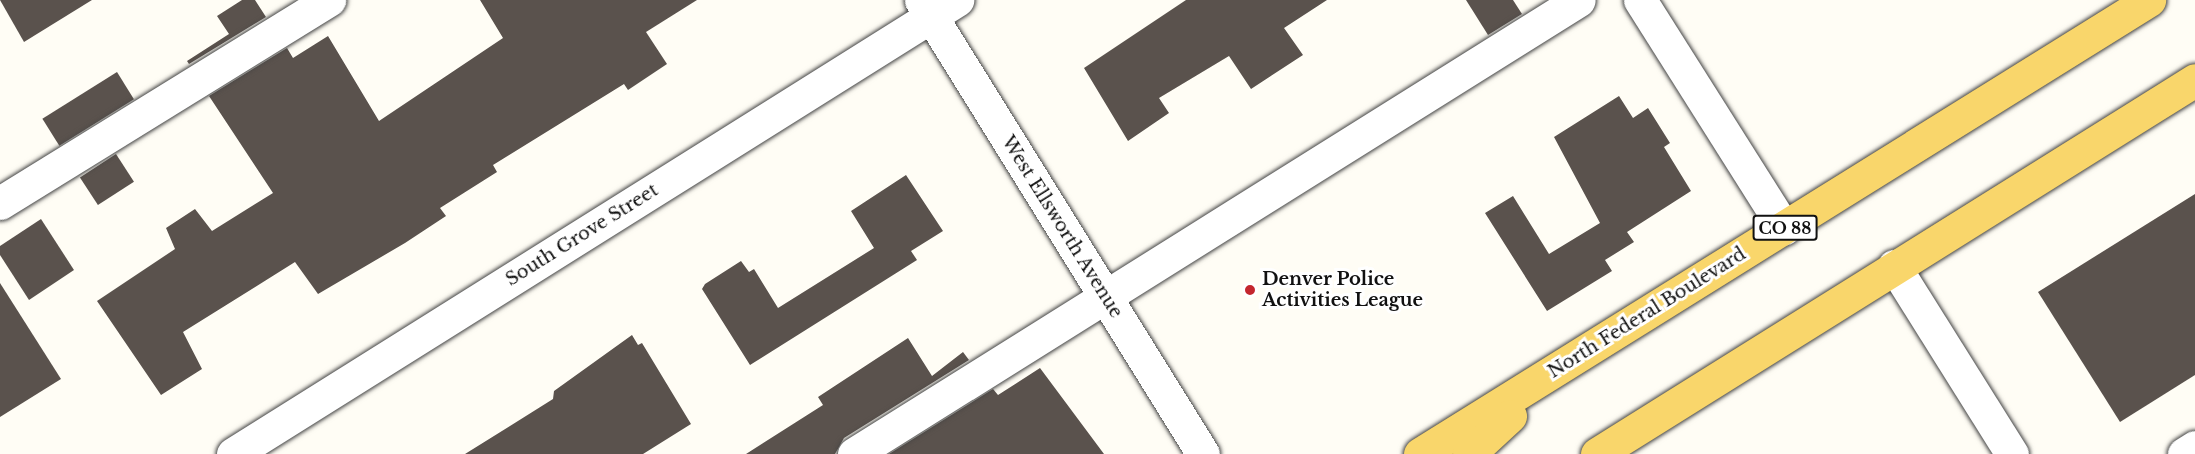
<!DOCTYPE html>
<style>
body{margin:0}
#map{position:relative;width:2195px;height:454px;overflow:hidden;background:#fffdf5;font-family:"Libre Baskerville",serif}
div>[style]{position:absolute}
.building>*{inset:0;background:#5a524d;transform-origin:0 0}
.roads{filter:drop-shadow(0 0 2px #444) drop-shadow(0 0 2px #444)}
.minor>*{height:33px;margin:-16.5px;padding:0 16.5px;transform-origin:16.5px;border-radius:16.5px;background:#fff}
.major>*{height:33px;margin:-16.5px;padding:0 16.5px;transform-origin:16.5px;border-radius:16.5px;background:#f9d66b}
.dots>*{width:16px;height:16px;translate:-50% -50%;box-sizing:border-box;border:3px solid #fff;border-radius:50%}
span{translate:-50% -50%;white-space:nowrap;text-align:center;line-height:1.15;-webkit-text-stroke:6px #fff;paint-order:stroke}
.shield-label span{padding:2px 4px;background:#fff;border:2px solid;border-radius:4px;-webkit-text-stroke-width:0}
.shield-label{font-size:16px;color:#111;font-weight:700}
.street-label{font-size:18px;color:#111}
.poi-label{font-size:18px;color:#111;font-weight:700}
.left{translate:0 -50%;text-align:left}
</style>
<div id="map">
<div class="building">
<i style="clip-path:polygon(0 0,92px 0,24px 42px)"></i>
<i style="clip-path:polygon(242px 0,255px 0,266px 17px,189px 64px,187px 61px,229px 34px,217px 16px)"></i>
<i style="clip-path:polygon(480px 0,697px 0,646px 32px,667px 64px,628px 90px,624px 84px,493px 165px,497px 172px,440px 208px,446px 216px,405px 243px,318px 294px,295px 262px,183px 332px,202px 369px,161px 395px,97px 301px,175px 249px,166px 228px,195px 209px,212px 231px,273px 193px,209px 96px,287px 48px,293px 58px,328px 36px,379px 121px,503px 38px)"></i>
<i style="clip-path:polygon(1186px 0,1327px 0,1284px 28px,1303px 55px,1251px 89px,1229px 56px,1159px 98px,1169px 113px,1128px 141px,1084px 68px)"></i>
<i style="clip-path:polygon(1466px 0,1513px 0,1522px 14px,1488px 35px)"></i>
<i style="left:117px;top:72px;width:32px;height:88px;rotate:58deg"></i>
<i style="clip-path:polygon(1619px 96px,1633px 118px,1648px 108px,1670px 143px,1664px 147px,1691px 191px,1627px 232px,1634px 242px,1605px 260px,1612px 271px,1547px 311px,1485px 213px,1513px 196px,1549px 254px,1600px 223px,1554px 137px)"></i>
<i style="left:116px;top:154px;width:33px;height:43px;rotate:57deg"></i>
<i style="clip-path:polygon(906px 175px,943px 231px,911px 251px,917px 260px,750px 365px,702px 289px,705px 284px,741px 261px,749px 272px,754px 269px,778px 308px,874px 248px,851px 211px)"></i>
<i style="clip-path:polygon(2195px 194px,2195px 375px,2120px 422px,2038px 292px)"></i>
<i style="clip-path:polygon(41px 219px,74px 270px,29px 300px,0 255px,0 246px)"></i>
<i style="clip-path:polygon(0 283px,61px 379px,0 417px)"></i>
<i style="clip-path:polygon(632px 335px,638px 345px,642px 343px,691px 424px,643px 454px,465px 454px,553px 399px,554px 391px)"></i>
<i style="clip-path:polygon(908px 338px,932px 376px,963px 352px,969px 360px,844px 438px,835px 454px,746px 454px,823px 405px,818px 397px)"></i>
<i style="clip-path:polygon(1040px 368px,1104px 454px,889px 454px,993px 389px,998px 395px)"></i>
</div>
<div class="roads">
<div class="minor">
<i style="left:921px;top:0;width:534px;rotate:58.15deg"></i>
<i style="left:1640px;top:0;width:270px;rotate:57.7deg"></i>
<i style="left:0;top:203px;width:387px;rotate:-31.7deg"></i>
<i style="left:1894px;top:266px;width:222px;rotate:57.9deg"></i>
<i style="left:233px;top:454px;width:855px;rotate:-32.09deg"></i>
<i style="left:854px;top:454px;width:855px;rotate:-32.06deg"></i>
<i style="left:2184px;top:454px;width:13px;rotate:-32deg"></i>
</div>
<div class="major">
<i style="left:1420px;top:454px;width:859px;rotate:-31.91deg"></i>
<i style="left:1469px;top:454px;width:56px;rotate:-42.8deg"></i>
<i style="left:1597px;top:454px;width:705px;rotate:-32.02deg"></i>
</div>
</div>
<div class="dots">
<i style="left:1250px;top:290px;background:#c4262e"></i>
</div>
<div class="shield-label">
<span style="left:1785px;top:228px">CO 88</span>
</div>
<div class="street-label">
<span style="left:1062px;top:227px;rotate:58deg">West Ellsworth Avenue</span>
<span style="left:582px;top:235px;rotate:-32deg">South Grove Street</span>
<span style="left:1647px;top:313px;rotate:-32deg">North Federal Boulevard</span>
</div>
<div class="poi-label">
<span class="left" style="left:1262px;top:290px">Denver Police<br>Activities League</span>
</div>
</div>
